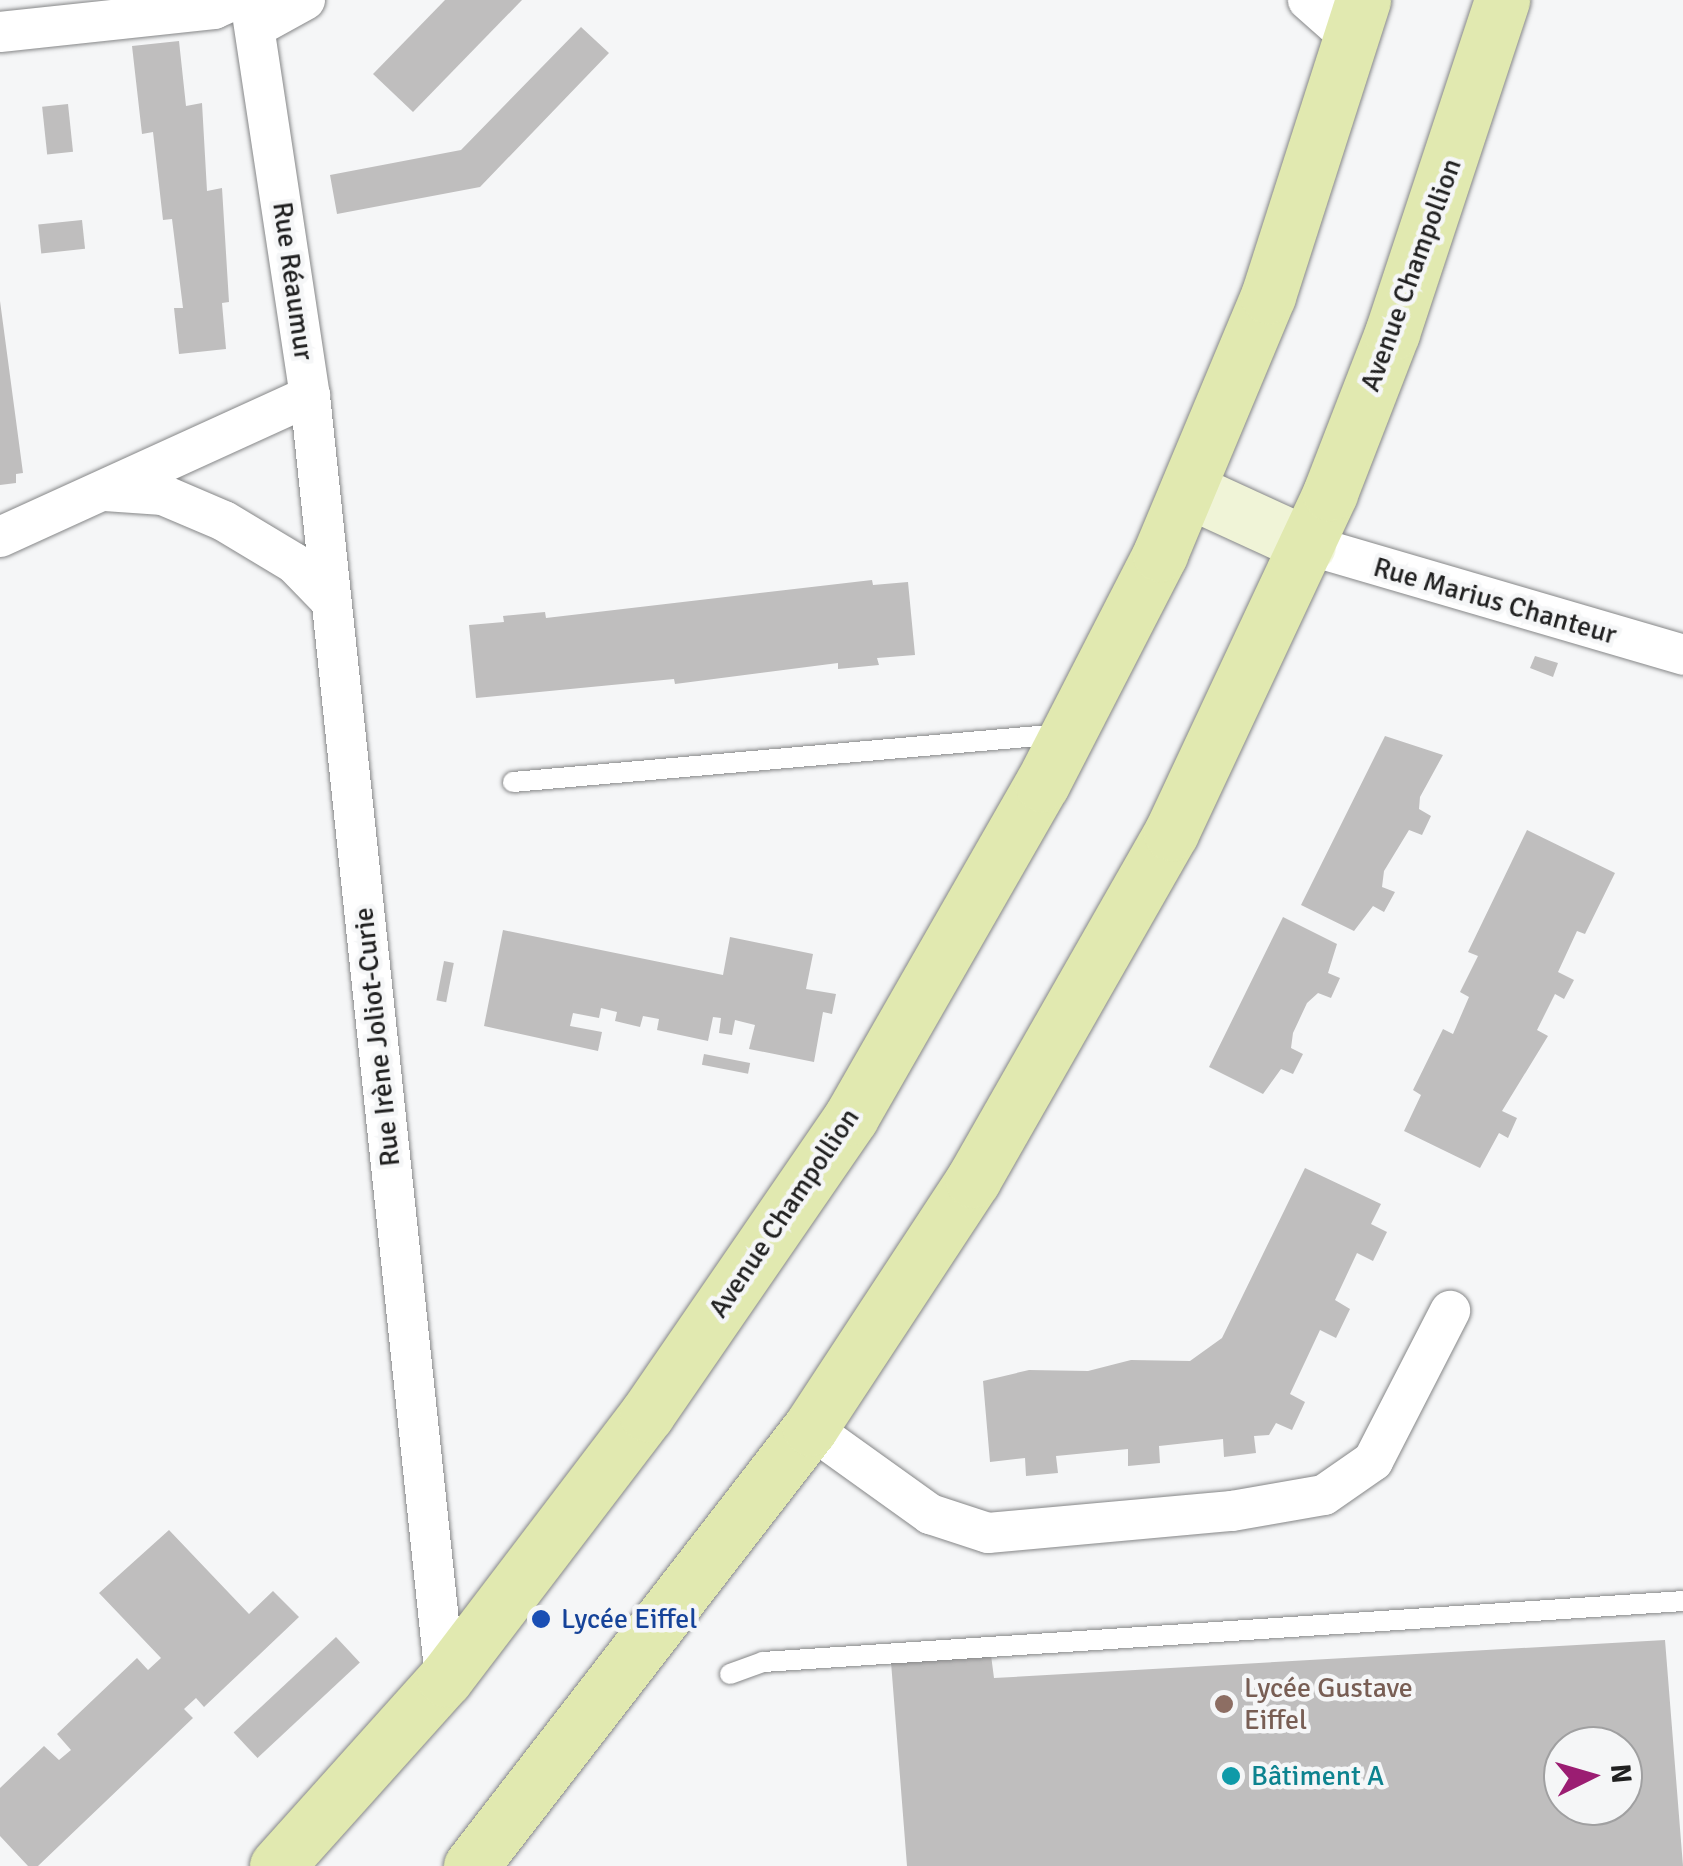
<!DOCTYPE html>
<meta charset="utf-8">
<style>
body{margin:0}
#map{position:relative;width:1683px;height:1866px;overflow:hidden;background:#f5f6f7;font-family:Signika,sans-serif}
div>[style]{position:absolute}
.building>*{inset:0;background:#bfbebe;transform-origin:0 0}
.roads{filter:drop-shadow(0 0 2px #868788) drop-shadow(0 0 2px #868788)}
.lane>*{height:20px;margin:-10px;padding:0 10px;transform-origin:10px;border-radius:10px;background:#fff}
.street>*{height:40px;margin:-20px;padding:0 20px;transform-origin:20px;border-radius:20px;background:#fff}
.secondary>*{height:55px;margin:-27.5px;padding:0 27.5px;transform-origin:27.5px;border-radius:27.5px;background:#f0f4d7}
.primary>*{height:55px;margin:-27.5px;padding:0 27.5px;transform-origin:27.5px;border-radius:27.5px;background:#e1e9b0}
.dots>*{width:28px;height:28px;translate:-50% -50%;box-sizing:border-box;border:5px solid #f5f6f7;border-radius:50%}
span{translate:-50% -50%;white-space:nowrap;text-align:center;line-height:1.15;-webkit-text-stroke:9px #f5f6f7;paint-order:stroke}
.street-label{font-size:28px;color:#202020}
.transit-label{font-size:28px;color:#164399}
.left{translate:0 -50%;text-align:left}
.education-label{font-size:28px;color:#785e54}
.culture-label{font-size:28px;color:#0d838f}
.north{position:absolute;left:1543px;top:1726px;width:100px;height:100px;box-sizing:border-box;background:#f5f6f7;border:2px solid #a0a0a1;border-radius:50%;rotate:85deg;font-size:28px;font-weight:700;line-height:40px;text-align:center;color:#202020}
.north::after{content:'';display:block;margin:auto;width:35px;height:45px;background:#9b1d72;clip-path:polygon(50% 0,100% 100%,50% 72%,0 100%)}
</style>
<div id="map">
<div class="building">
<i style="clip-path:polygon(445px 0,522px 0,413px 112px,373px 74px)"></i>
<i style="clip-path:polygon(581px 27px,609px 53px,480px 187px,337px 214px,330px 175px,461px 150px)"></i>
<i style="clip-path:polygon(179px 41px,186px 106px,202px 103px,207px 191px,222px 188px,229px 302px,222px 303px,226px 349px,179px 354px,174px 308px,183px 308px,172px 219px,163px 220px,153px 132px,142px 134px,132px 46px)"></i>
<i style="left:68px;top:104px;width:48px;height:26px;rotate:84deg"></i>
<i style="left:82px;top:220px;width:29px;height:44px;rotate:84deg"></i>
<i style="clip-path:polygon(0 301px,23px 473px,16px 474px,16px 483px,0 485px)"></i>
<i style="clip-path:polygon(872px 580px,873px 585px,908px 582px,915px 655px,877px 658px,879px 665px,838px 669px,838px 663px,675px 684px,674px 679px,476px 698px,469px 625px,504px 622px,503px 616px,545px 612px,546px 618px)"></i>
<i style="clip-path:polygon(1535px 656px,1558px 663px,1553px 677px,1530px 668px)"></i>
<i style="clip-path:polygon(1385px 736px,1443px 755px,1420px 797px,1419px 809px,1431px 816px,1422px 835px,1409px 830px,1384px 871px,1382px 887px,1395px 892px,1384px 912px,1373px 906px,1354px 931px,1301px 905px)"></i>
<i style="clip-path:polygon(1527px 830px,1615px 873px,1585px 934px,1577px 931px,1558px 972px,1574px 980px,1564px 999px,1555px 994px,1537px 1030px,1548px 1036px,1502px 1111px,1517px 1118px,1508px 1138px,1499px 1133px,1480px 1168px,1404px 1131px,1421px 1095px,1413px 1090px,1443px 1029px,1453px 1034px,1469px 997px,1460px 992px,1478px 956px,1468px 952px)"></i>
<i style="clip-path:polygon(1283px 917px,1337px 944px,1328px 973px,1340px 978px,1331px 998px,1318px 993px,1307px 1003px,1293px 1033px,1291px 1048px,1303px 1054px,1293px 1074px,1281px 1069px,1263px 1094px,1209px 1067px)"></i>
<i style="clip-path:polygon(503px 930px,723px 975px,730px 937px,813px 954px,806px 989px,836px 994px,832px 1014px,823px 1012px,814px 1062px,749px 1049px,755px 1025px,735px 1020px,732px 1035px,719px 1033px,721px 1018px,713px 1017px,708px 1041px,657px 1030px,659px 1019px,643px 1016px,640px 1027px,615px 1021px,617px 1012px,601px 1008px,599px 1018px,573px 1013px,570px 1026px,602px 1032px,598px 1051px,484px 1026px)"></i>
<i style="left:444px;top:961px;width:10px;height:40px;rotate:11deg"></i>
<i style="left:704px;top:1054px;width:47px;height:11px;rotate:11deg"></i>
<i style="clip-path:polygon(1305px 1168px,1381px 1204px,1371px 1224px,1387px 1232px,1373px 1261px,1357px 1253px,1335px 1300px,1350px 1309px,1336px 1338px,1320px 1330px,1290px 1394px,1305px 1402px,1292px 1430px,1276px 1423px,1269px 1435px,1254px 1436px,1256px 1453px,1224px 1457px,1223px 1439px,1159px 1446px,1160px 1463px,1128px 1466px,1128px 1449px,1056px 1456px,1058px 1473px,1026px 1476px,1025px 1458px,990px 1462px,983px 1381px,1029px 1370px,1088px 1371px,1131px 1360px,1190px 1361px,1222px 1338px)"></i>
<i style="clip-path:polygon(169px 1530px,249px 1614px,273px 1591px,299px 1617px,204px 1707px,196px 1698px,184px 1709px,193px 1718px,38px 1866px,28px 1866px,0 1836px,0 1788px,44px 1746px,59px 1760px,71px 1750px,57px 1734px,137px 1658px,148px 1670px,161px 1658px,99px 1593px)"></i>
<i style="left:336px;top:1637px;width:35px;height:140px;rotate:47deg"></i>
<i style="clip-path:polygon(evenodd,1665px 1640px,1683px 1866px,907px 1866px,891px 1662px,991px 1655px,994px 1678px,1665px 1640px,1563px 1746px,1623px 1746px,1623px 1806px,1563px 1806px,1563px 1746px)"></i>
</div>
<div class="roads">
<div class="lane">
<i style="left:513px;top:782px;width:550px;rotate:-5.01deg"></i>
<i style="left:730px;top:1674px;width:35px;rotate:-20deg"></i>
<i style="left:763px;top:1662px;width:922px;rotate:-3.79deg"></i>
</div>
<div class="street">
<i style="left:250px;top:0;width:401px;rotate:81.4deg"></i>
<i style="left:310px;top:396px;width:1290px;rotate:83.99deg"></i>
<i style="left:1308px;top:0;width:60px;rotate:41.6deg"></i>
<i style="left:256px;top:27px;width:56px;rotate:-28.9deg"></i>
<i style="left:0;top:32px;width:215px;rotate:-6.1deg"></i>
<i style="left:214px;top:9px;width:22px;rotate:-24deg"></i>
<i style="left:105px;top:491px;width:58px;rotate:3.9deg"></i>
<i style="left:163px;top:495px;width:66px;rotate:23.1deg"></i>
<i style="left:224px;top:521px;width:82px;rotate:31deg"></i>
<i style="left:294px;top:563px;width:53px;rotate:45.8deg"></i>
<i style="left:0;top:537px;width:341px;rotate:-24.5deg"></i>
<i style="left:1308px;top:545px;width:391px;rotate:16.3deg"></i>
<i style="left:810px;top:1428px;width:148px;rotate:35.6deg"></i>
<i style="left:930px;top:1514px;width:61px;rotate:18.1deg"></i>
<i style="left:988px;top:1533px;width:245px;rotate:-5.2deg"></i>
<i style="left:1232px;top:1511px;width:93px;rotate:-9.9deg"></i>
<i style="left:1324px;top:1495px;width:60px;rotate:-34.8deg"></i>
<i style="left:1373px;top:1461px;width:169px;rotate:-62.8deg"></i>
</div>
<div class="secondary">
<i style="left:1188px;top:490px;width:132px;rotate:24.6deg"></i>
</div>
<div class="primary">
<i style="left:277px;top:1866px;width:251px;rotate:-48.1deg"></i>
<i style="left:445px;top:1679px;width:333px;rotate:-52.7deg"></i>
<i style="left:647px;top:1414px;width:360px;rotate:-55.5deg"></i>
<i style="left:851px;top:1117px;width:384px;rotate:-60.2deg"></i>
<i style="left:1042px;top:784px;width:259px;rotate:-62.8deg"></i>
<i style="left:1160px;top:554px;width:280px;rotate:-67.3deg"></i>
<i style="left:1268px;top:296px;width:311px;rotate:-72.2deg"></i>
<i style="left:471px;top:1866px;width:554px;rotate:-52.26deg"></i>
<i style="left:810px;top:1428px;width:297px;rotate:-56.7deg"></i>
<i style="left:973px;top:1180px;width:400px;rotate:-60.3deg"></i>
<i style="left:1171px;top:833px;width:375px;rotate:-64.9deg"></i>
<i style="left:1330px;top:493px;width:172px;rotate:-68.8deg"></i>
<i style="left:1392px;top:333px;width:351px;rotate:-71.7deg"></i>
</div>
</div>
<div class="dots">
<i style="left:541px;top:1619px;background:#1a4fb4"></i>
<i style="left:1224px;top:1704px;background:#8d6e63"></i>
<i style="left:1231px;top:1776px;background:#0f9aa8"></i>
</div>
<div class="street-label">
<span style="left:1411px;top:275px;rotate:-70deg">Avenue Champollion</span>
<span style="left:293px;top:281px;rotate:82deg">Rue Réaumur</span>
<span style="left:1495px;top:601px;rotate:16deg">Rue Marius Chanteur</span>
<span style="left:377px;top:1037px;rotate:-96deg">Rue Irène Joliot-Curie</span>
<span style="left:784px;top:1213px;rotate:-56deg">Avenue Champollion</span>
</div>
<div class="transit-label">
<span class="left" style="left:561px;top:1619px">Lycée Eiffel</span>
</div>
<div class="education-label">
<span class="left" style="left:1244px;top:1704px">Lycée Gustave<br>Eiffel</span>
</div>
<div class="culture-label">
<span class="left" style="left:1251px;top:1776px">Bâtiment A</span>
</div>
<div class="north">N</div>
</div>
